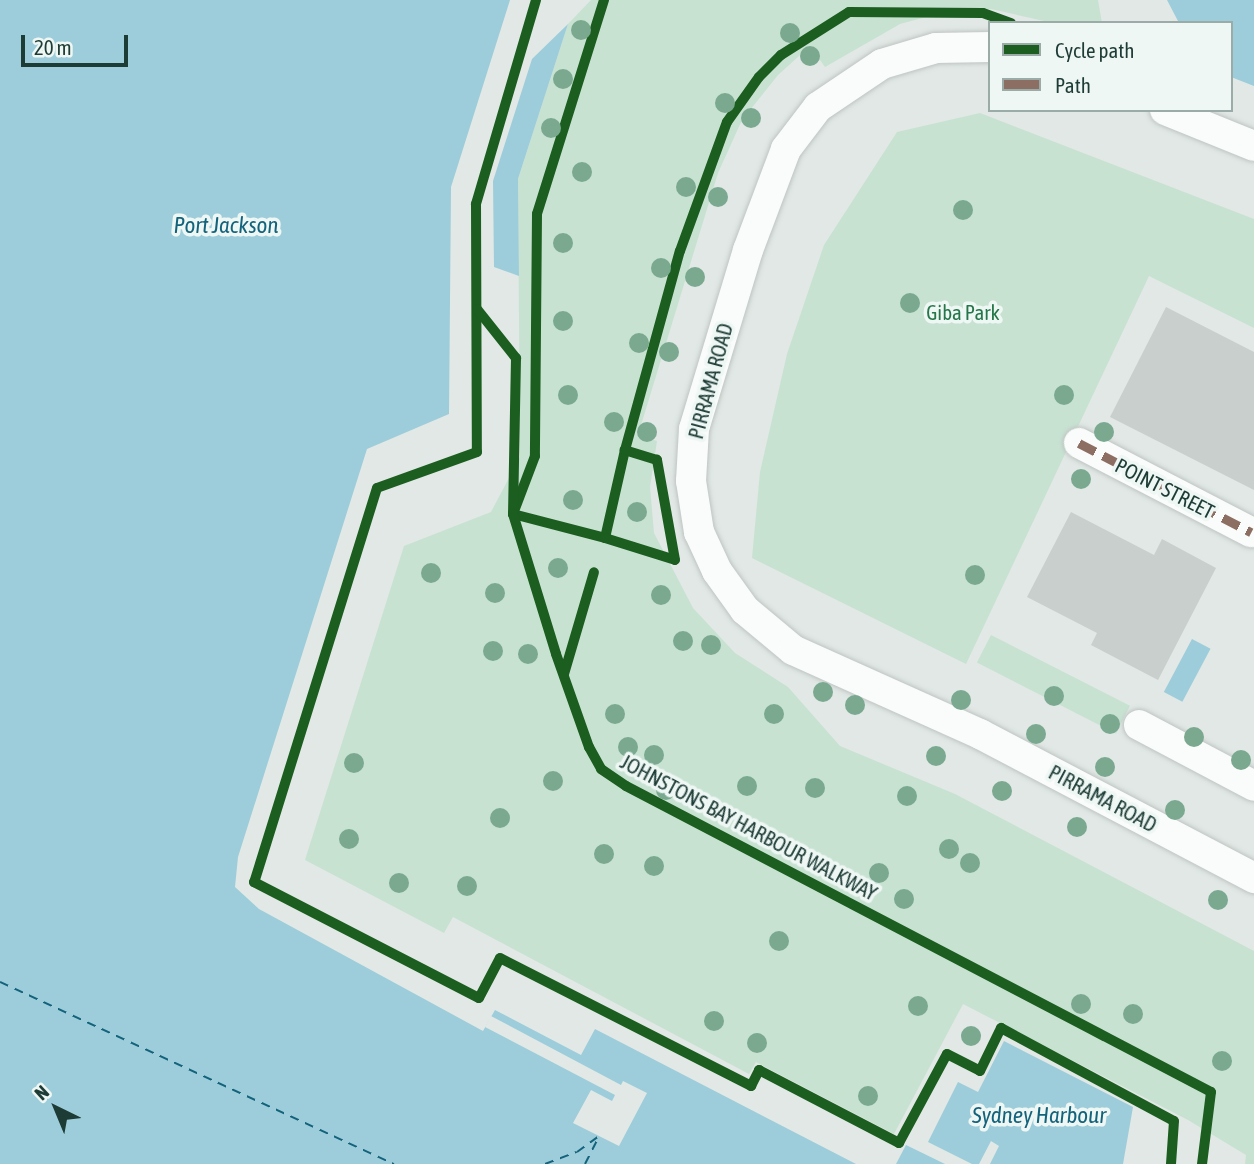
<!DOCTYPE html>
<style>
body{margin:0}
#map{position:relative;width:1254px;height:1164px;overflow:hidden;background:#e1e8e5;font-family:"Asap Condensed",sans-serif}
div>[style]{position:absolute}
.green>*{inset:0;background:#c8e2d2;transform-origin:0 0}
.water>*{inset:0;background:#9dcdda;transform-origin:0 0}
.pier>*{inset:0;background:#e1e8e5}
.ferry>*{height:2px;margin-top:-1px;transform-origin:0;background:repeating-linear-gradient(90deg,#14637c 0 9px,transparent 0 16px)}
.building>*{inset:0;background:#c8cfcc}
.roads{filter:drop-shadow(0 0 2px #bec5c2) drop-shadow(0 0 2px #bec5c2)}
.street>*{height:30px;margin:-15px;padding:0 15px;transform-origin:15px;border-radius:15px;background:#fafcfb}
.quiet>*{height:9px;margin-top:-4.5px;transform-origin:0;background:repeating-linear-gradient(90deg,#8d6e63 0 18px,transparent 0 27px)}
.cycleway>*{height:10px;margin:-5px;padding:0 5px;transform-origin:5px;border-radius:5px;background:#1b5e20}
.trees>*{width:20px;height:20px;margin:-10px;border-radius:50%;background:#7aa990}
span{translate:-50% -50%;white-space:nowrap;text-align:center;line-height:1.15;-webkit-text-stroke:7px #eef7f4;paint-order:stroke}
.park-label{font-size:21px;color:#25764a}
.street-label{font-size:21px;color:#1e3c36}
.water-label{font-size:23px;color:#14637c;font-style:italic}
.legend{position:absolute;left:988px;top:21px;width:245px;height:91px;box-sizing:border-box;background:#eef7f4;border:2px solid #9baca8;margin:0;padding:9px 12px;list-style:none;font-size:21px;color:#1e3c36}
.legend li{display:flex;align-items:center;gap:14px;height:35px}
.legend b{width:35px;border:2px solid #9baca8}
.north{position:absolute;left:21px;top:1073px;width:70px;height:70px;-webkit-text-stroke:5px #eef7f4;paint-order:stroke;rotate:317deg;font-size:19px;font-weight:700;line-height:28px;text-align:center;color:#1e3c36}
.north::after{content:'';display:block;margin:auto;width:24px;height:32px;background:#1e3c36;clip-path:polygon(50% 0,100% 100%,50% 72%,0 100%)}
.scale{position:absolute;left:21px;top:35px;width:107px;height:32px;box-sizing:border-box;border:4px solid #1e3c36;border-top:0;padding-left:9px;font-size:21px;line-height:24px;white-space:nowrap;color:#1e3c36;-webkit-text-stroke:5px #eef7f4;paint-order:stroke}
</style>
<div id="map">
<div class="green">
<i style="clip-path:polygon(591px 0,1098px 0,1102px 23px,1053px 23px,991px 9px,948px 11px,900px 24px,825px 67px,810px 46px,778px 75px,742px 120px,718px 173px,638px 435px,657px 441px,650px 487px,654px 533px,693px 608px,735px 653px,788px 687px,840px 746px,955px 794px,1254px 951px,1254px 1164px,1245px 1164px,1246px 1155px,1188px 1120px,963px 1004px,894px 1134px,756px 1062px,749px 1074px,453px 917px,444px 933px,305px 860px,404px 546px,491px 512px,520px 457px,518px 179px,568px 24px)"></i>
<i style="clip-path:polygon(980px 113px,1254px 219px,1254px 328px,1149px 276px,966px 664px,752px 558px,760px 472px,787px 354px,824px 245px,897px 132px)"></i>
<i style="left:991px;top:635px;width:156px;height:31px;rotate:27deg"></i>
</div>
<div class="water">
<i style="clip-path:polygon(0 0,510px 0,451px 187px,449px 414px,367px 449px,238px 857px,235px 887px,259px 909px,483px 1031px,495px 1010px,581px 1055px,595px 1029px,856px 1164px,0 1164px)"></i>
<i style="clip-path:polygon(1167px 0,1254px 0,1254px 86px,1231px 77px,1231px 23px,1179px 23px)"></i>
<i style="clip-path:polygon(568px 24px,518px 179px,519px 276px,494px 267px,493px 181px,532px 59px)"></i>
<i style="left:1192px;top:639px;width:21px;height:60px;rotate:28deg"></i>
<i style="clip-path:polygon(1004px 1041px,1133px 1107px,1123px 1164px,990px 1164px,999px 1146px,991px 1141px,979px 1164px,972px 1164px,928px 1142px,958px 1082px,978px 1092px)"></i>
<i style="clip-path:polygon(906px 1145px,945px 1164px,896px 1164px)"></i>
</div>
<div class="pier">
<i style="clip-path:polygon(491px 1016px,621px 1085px,623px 1081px,647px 1093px,619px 1146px,573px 1123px,591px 1090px,612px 1101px,615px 1095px,485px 1027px)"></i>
</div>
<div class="ferry">
<i style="left:0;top:982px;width:434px;rotate:24.8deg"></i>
<i style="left:545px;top:1164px;width:34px;rotate:-21deg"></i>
<i style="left:577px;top:1152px;width:27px;rotate:-36deg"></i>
<i style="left:585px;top:1164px;width:30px;rotate:-63deg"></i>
</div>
<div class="building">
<i style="clip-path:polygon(1166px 307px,1254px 352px,1254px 490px,1110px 417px)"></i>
<i style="clip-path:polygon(1071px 512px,1154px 555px,1162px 539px,1216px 568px,1158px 680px,1091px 645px,1097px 633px,1027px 597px)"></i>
</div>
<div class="roads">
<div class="street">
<i style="left:990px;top:47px;width:54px;rotate:178.9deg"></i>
<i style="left:936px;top:48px;width:56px;rotate:163.5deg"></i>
<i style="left:882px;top:64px;width:77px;rotate:146.1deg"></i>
<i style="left:818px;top:107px;width:53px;rotate:127.3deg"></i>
<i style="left:786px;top:149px;width:108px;rotate:110.6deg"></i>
<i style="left:748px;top:250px;width:187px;rotate:106.8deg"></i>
<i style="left:694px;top:429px;width:52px;rotate:93.3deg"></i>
<i style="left:691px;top:481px;width:52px;rotate:81.1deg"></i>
<i style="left:699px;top:532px;width:43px;rotate:65.2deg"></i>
<i style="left:717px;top:571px;width:48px;rotate:54.3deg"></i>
<i style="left:745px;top:610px;width:62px;rotate:39.8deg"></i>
<i style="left:793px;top:650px;width:205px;rotate:24.2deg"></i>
<i style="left:980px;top:734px;width:310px;rotate:27.7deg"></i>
<i style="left:1165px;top:110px;width:96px;rotate:22deg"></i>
<i style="left:1079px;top:443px;width:194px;rotate:27.4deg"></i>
<i style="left:1139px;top:725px;width:130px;rotate:27.9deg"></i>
</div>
</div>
<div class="quiet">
<i style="left:1079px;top:443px;width:194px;rotate:27.4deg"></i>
</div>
<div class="cycleway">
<i style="left:536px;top:0;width:213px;rotate:106.4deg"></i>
<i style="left:476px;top:204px;width:248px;rotate:89.8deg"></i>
<i style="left:477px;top:452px;width:106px;rotate:160.2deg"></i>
<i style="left:377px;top:488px;width:413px;rotate:107.3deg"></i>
<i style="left:254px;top:882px;width:253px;rotate:27.3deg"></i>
<i style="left:479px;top:998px;width:45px;rotate:-62.3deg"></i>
<i style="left:500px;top:958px;width:282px;rotate:27deg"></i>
<i style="left:751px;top:1086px;width:18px;rotate:-63deg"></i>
<i style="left:759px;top:1070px;width:158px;rotate:27.5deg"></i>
<i style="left:899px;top:1143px;width:101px;rotate:-61.7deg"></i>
<i style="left:947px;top:1054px;width:37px;rotate:27deg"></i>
<i style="left:980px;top:1071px;width:48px;rotate:-64deg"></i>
<i style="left:1001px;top:1028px;width:196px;rotate:28.3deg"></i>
<i style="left:1174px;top:1121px;width:43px;rotate:94deg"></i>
<i style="left:604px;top:0;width:224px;rotate:107.4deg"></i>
<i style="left:537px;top:214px;width:242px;rotate:90.5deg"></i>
<i style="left:535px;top:456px;width:62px;rotate:110.8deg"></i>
<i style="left:513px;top:514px;width:95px;rotate:14.6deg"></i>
<i style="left:477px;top:309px;width:63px;rotate:51.5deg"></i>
<i style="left:516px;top:358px;width:156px;rotate:91.1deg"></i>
<i style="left:513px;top:514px;width:146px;rotate:72.9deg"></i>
<i style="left:556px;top:654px;width:99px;rotate:70.5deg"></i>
<i style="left:589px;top:747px;width:25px;rotate:61deg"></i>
<i style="left:601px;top:769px;width:30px;rotate:34deg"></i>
<i style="left:626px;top:786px;width:660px;rotate:27.61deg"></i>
<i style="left:1211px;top:1092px;width:73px;rotate:97.1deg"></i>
<i style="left:625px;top:450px;width:90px;rotate:102.8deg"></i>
<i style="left:605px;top:538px;width:73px;rotate:17.4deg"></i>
<i style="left:675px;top:560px;width:102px;rotate:-100.2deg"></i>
<i style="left:657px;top:460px;width:34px;rotate:-163deg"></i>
<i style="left:625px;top:450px;width:206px;rotate:-74.6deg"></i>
<i style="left:680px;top:251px;width:137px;rotate:-70deg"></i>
<i style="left:727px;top:122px;width:55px;rotate:-54.6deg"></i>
<i style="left:759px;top:77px;width:31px;rotate:-45deg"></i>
<i style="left:781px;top:55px;width:80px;rotate:-32.3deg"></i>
<i style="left:849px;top:12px;width:134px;rotate:0.4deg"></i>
<i style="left:983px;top:13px;width:30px;rotate:20deg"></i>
<i style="left:564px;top:674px;width:106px;rotate:-73.6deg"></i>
</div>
<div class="trees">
<i style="left:581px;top:30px"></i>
<i style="left:790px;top:33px"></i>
<i style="left:810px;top:56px"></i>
<i style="left:563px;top:79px"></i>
<i style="left:725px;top:103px"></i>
<i style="left:751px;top:118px"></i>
<i style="left:551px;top:128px"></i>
<i style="left:582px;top:172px"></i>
<i style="left:686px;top:187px"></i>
<i style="left:718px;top:197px"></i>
<i style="left:963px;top:210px"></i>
<i style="left:563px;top:243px"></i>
<i style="left:661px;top:268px"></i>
<i style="left:695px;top:277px"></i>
<i style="left:910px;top:303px"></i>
<i style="left:563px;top:321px"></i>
<i style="left:639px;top:343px"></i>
<i style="left:669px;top:352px"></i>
<i style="left:568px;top:395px"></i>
<i style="left:1064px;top:395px"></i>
<i style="left:614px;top:422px"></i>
<i style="left:647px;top:432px"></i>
<i style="left:1104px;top:432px"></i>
<i style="left:1081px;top:479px"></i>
<i style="left:573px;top:500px"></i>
<i style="left:637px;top:512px"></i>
<i style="left:558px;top:568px"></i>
<i style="left:431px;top:573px"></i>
<i style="left:975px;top:575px"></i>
<i style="left:495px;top:593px"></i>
<i style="left:661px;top:595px"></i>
<i style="left:683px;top:641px"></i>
<i style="left:711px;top:645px"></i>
<i style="left:493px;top:651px"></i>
<i style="left:528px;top:654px"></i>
<i style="left:823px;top:692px"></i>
<i style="left:1054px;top:696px"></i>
<i style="left:961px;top:700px"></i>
<i style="left:855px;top:705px"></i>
<i style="left:615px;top:714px"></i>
<i style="left:774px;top:714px"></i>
<i style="left:1110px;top:724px"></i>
<i style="left:1036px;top:734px"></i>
<i style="left:1194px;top:737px"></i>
<i style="left:628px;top:747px"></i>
<i style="left:654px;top:755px"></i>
<i style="left:936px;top:756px"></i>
<i style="left:1241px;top:760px"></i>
<i style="left:354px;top:763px"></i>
<i style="left:1105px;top:767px"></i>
<i style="left:553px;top:781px"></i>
<i style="left:747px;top:786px"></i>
<i style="left:815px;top:788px"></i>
<i style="left:666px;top:790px"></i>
<i style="left:1002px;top:791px"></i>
<i style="left:907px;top:796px"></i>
<i style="left:1175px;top:810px"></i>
<i style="left:500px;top:818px"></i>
<i style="left:1077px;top:827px"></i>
<i style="left:349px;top:839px"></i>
<i style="left:949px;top:849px"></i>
<i style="left:604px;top:854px"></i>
<i style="left:970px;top:863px"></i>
<i style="left:654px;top:866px"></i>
<i style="left:879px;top:873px"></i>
<i style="left:399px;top:883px"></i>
<i style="left:467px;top:886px"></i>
<i style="left:904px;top:899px"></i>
<i style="left:1218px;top:900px"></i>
<i style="left:779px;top:941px"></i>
<i style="left:1081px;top:1004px"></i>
<i style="left:918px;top:1006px"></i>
<i style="left:1133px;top:1014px"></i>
<i style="left:714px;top:1021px"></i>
<i style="left:971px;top:1036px"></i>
<i style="left:757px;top:1043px"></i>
<i style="left:1222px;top:1061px"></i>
<i style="left:868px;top:1096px"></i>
</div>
<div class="park-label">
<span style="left:963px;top:312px">Giba Park</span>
</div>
<div class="street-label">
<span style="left:710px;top:381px;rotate:-75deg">PIRRAMA ROAD</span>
<span style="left:1165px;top:488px;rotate:27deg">POINT STREET</span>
<span style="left:1103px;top:798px;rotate:28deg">PIRRAMA ROAD</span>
<span style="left:749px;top:827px;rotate:28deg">JOHNSTONS BAY HARBOUR WALKWAY</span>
</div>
<div class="water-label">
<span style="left:226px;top:225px">Port Jackson</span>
<span style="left:1039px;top:1115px">Sydney Harbour</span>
</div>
<ul class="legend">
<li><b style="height:9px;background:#1b5e20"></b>Cycle path</li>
<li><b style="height:9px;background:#8d6e63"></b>Path</li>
</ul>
<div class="north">N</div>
<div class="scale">20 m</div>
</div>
